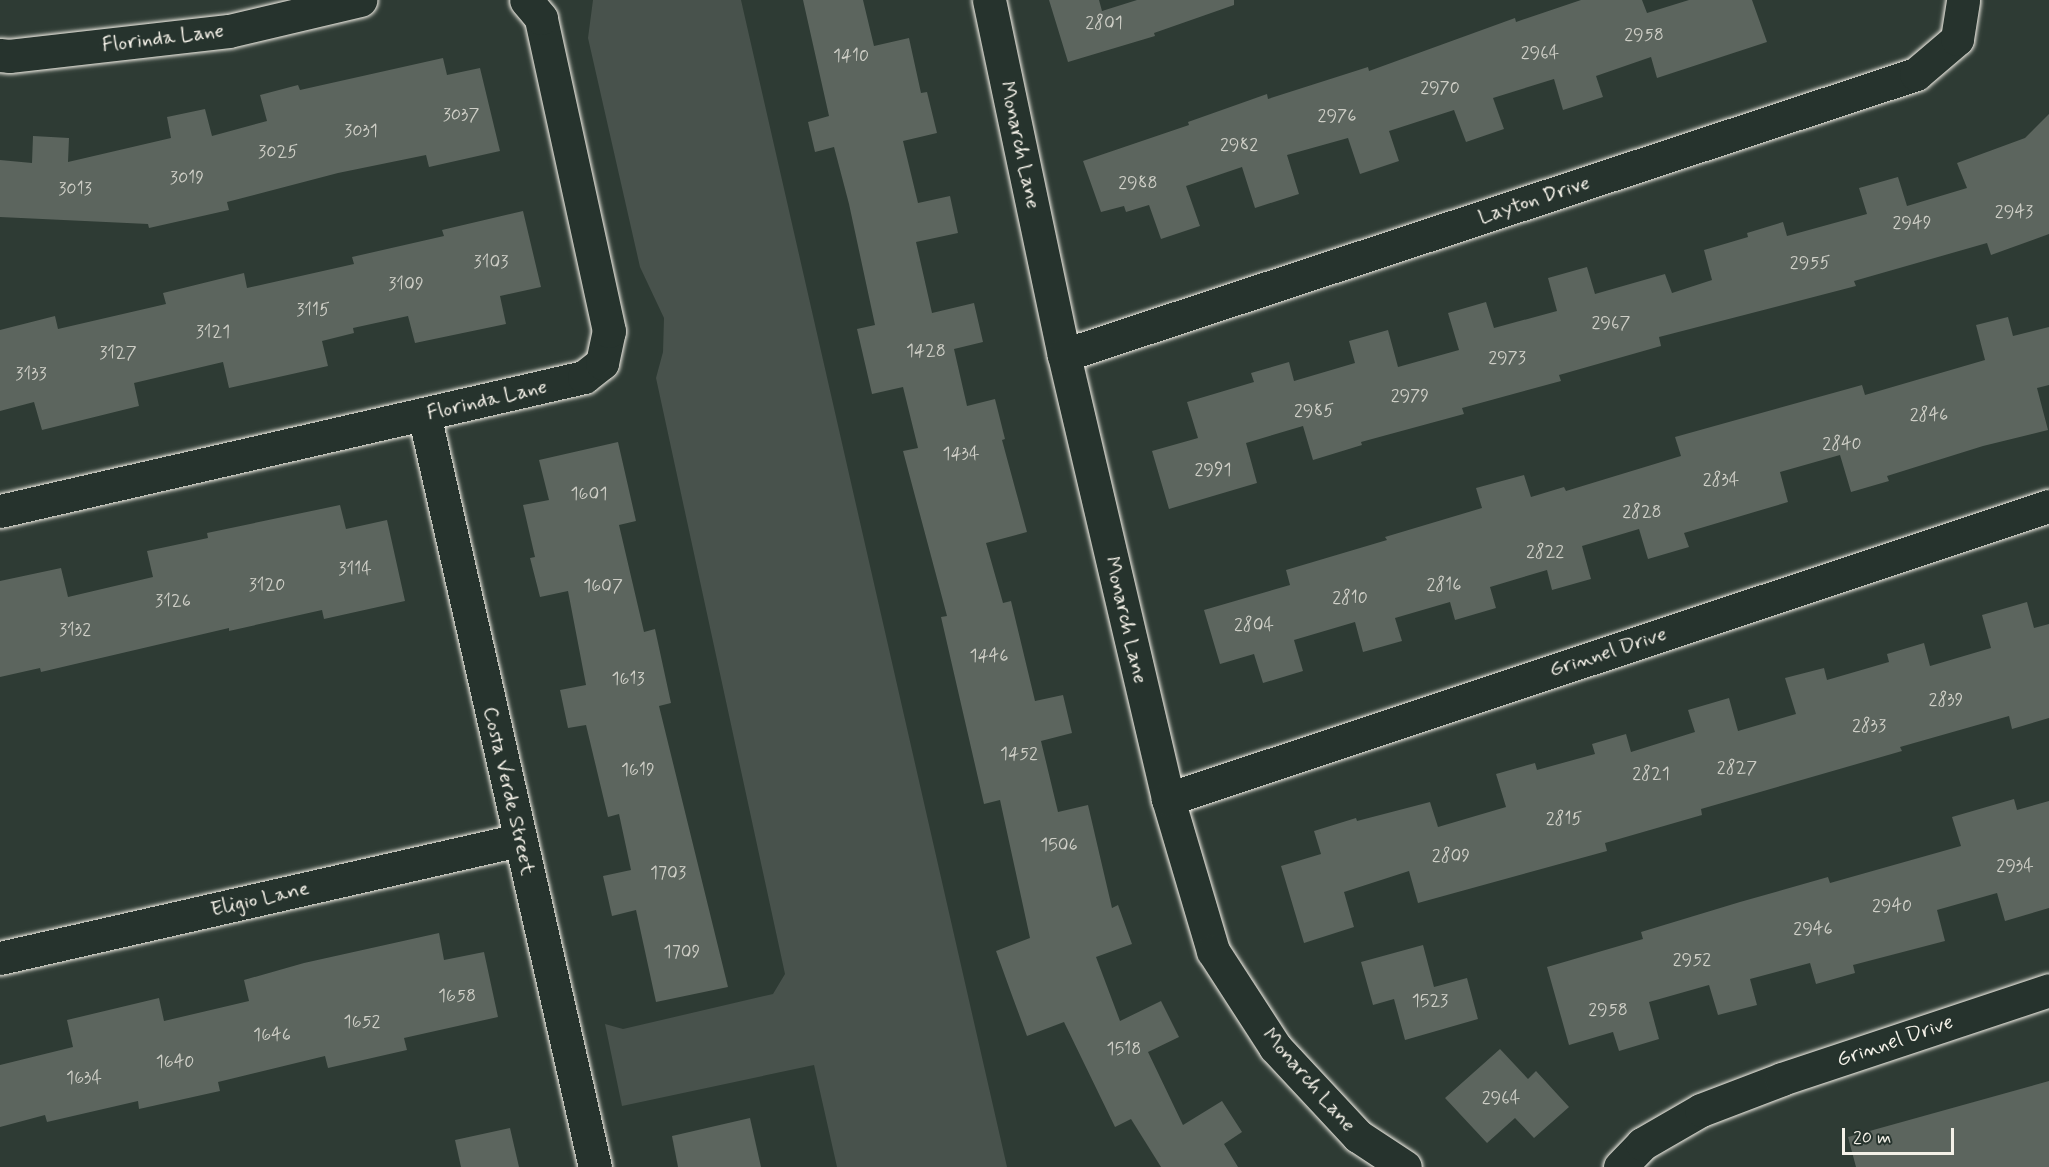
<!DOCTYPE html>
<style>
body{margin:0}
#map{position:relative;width:2049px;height:1167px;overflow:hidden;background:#2e3b34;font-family:Mynerve,sans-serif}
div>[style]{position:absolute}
.green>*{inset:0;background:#48524c}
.building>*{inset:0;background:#5c655e}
.roads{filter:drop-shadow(0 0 2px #f4f1e8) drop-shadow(0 0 2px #f4f1e8)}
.street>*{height:33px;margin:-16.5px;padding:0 16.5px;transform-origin:16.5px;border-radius:16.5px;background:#26332d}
span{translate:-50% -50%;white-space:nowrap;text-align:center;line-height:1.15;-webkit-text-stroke:5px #26332d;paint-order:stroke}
.number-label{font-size:18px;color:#cecec6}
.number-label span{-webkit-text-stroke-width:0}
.street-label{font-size:21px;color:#f4f1e8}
.scale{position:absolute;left:1842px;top:1128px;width:112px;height:27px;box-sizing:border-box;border:3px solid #f4f1e8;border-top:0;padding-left:8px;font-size:18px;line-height:21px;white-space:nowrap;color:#f4f1e8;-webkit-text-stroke:4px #26332d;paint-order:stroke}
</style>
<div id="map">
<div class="green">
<i style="clip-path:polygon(593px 0,741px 0,1007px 1167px,837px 1167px,814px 1065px,622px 1106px,605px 1024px,623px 1029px,773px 994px,785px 974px,656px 378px,663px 352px,664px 318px,640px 267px,588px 38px)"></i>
</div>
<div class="building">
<i style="clip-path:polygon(803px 0,863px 0,874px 46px,909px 38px,921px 93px,927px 92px,937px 133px,903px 141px,918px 203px,950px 196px,958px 233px,916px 242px,932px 313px,974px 303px,983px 342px,954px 349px,967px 406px,995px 399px,1005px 439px,1002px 440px,1027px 532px,986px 543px,1003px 603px,1011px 601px,1035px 701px,1063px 695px,1072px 733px,1041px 741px,1058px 812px,1088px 805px,1112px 908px,1118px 905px,1132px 944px,1096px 957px,1120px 1021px,1161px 1001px,1179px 1037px,1148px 1052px,1183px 1125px,1222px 1101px,1242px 1132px,1224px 1144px,1238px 1167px,1161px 1167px,1131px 1119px,1115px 1127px,1064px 1022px,1027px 1036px,1010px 990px,996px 951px,1030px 938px,1000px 800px,984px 804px,941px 617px,947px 616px,903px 451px,918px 448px,903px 387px,872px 394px,857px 329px,875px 325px,849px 204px,834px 147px,815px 152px,808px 122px,829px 116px)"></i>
<i style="clip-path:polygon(1049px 0,1099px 0,1102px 11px,1137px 0,1234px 0,1234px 5px,1154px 33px,1155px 36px,1068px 62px)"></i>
<i style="clip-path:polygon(1581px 0,1642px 0,1647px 13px,1689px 0,1752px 0,1767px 42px,1657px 78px,1651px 57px,1596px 76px,1603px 97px,1563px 110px,1554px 79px,1493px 98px,1504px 129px,1466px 142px,1454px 110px,1389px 131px,1399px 161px,1360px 174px,1348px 138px,1287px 155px,1299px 194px,1255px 208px,1242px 167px,1186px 186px,1200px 226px,1161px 239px,1149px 205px,1126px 212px,1124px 206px,1101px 212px,1083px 161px,1189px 125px,1188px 122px,1267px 94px,1268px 99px,1368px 67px,1369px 71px,1515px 18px,1516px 22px)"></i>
<i style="clip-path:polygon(443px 58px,447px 75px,480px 68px,500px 151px,429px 167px,426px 155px,338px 173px,227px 202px,229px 210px,149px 228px,148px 224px,0 217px,0 160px,32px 163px,33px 136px,69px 138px,68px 162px,171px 138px,167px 117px,205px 109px,212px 136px,267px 121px,260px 95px,298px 85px,300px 90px)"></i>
<i style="clip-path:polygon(2049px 114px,2049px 234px,1991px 255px,1987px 243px,1854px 281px,1856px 286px,1659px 337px,1661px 346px,1559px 375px,1561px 381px,1462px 408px,1464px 414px,1361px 442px,1362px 445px,1313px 460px,1303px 426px,1246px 443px,1257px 483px,1169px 509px,1152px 451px,1198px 438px,1187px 402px,1254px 382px,1251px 373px,1289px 362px,1294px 381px,1355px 363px,1349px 341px,1388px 330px,1398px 367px,1459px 350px,1448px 313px,1486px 302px,1494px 328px,1557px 311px,1548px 278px,1587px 267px,1595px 294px,1665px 274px,1672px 293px,1712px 280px,1704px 250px,1748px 237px,1747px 233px,1783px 222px,1787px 236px,1867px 214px,1859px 188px,1898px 177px,1907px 206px,1967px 188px,1957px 163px,2025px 138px)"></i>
<i style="clip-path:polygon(523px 211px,541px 287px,500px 296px,506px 324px,415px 343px,408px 316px,353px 328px,354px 333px,322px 341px,328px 366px,229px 388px,223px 362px,134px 383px,139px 406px,42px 430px,34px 402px,0 411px,0 330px,55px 316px,58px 329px,166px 304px,163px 293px,244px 273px,247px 288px,354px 264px,352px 257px,444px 236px,442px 230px)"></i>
<i style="clip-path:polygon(2008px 317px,2013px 336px,2049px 327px,2049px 385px,2037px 388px,2048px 430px,1983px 446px,1887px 476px,1889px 481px,1851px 492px,1840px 455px,1780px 472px,1788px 502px,1684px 533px,1689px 547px,1648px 559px,1639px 529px,1582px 546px,1591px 579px,1552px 590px,1547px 570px,1490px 587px,1496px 608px,1455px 620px,1450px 602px,1395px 618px,1402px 641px,1363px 652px,1355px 622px,1294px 640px,1303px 671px,1263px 683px,1254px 654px,1220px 664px,1204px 610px,1290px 585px,1286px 570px,1387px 540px,1385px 537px,1482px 508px,1476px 488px,1524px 475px,1531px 497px,1564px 487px,1566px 491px,1681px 456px,1675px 437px,1862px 385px,1865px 395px,1985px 360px,1976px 325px)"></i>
<i style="clip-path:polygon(618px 442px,636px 521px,619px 525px,644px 632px,655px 629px,671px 703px,659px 706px,728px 987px,656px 1002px,636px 910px,612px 916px,603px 876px,631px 870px,619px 814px,608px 817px,586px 725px,568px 728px,560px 690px,586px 685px,568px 591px,540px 597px,530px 558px,535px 557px,523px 505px,549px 500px,539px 460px)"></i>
<i style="clip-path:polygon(340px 505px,346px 529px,387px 520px,405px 601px,324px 619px,322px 610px,229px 631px,229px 628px,41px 672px,40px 668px,0 677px,0 581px,61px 568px,68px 597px,153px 577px,147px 551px,208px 538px,207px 533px)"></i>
<i style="clip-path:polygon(2027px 602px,2034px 628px,2049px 624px,2049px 718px,2012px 729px,2009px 716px,1900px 747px,1902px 751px,1701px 809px,1702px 815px,1605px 843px,1607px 851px,1418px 903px,1409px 871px,1344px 892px,1354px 927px,1304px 943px,1281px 866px,1321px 854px,1314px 831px,1356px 818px,1357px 821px,1430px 802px,1438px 827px,1506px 807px,1496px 774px,1535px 763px,1537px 770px,1595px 754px,1592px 744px,1626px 734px,1631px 752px,1695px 732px,1688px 710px,1729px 698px,1738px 731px,1796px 714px,1785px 678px,1824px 668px,1827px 680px,1889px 662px,1887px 654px,1924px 643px,1930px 666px,1991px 648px,1982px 615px)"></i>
<i style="clip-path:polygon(2014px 799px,2017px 810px,2049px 801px,2049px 908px,2005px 921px,1997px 893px,1937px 910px,1945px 941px,1853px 965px,1855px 973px,1816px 984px,1810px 963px,1750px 979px,1757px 1005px,1718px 1015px,1709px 985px,1649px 1002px,1659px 1039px,1619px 1051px,1613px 1032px,1569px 1045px,1547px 967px,1643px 939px,1641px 932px,1740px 902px,1828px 877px,1830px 883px,1961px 846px,1952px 817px)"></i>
<i style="clip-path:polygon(439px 933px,444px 960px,484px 952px,498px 1017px,404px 1038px,407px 1050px,328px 1068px,325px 1056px,218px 1082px,220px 1091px,139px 1109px,138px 1101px,47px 1122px,45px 1115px,0 1127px,0 1065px,73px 1047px,67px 1020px,159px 998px,164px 1021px,249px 1001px,244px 980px,304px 963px)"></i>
<i style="clip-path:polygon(1423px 945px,1434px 987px,1467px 978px,1478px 1019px,1405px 1040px,1394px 999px,1373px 1005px,1361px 962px)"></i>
<i style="clip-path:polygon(1500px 1049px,1528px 1079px,1536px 1071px,1569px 1107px,1534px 1138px,1515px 1118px,1487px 1143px,1445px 1098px)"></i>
<i style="clip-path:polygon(2049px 1081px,2049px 1167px,1856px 1167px,1848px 1137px)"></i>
<i style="clip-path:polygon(750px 1118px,761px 1167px,678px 1167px,672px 1136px)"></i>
<i style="clip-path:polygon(510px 1128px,519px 1167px,461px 1167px,455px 1140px)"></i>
</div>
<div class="roads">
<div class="street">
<i style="left:989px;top:0;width:363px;rotate:78.1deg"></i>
<i style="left:1064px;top:355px;width:456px;rotate:76.8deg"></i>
<i style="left:1168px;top:799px;width:159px;rotate:73.5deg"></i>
<i style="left:1213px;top:951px;width:114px;rotate:57.1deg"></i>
<i style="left:1275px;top:1047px;width:122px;rotate:47deg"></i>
<i style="left:1358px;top:1136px;width:56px;rotate:33.4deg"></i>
<i style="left:0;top:55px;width:9px;rotate:6deg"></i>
<i style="left:9px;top:56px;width:221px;rotate:-6.5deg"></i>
<i style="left:229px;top:31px;width:135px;rotate:-13.3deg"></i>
<i style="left:1064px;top:355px;width:897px;rotate:-18.25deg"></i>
<i style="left:1916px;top:74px;width:54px;rotate:-40.5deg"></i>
<i style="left:1957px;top:39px;width:39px;rotate:-81deg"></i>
<i style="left:424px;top:414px;width:772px;rotate:77.21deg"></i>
<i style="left:0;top:511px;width:599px;rotate:-12.92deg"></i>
<i style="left:584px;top:377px;width:23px;rotate:-38deg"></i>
<i style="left:602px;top:363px;width:33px;rotate:-78deg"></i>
<i style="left:609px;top:331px;width:320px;rotate:-102.3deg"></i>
<i style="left:541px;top:18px;width:23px;rotate:-130deg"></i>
<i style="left:1168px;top:799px;width:928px;rotate:-18.4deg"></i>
<i style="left:0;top:958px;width:532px;rotate:-12.81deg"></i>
<i style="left:1620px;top:1167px;width:32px;rotate:-46deg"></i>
<i style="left:1642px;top:1144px;width:68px;rotate:-30deg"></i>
<i style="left:1701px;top:1110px;width:87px;rotate:-20.9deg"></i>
<i style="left:1782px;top:1079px;width:281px;rotate:-18.4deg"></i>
</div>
</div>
<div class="number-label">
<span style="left:1104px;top:23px">2801</span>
<span style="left:1644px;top:35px">2958</span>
<span style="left:1540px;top:53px">2964</span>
<span style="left:851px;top:56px">1410</span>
<span style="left:1440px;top:88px">2970</span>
<span style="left:461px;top:115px">3037</span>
<span style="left:1337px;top:116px">2976</span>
<span style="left:361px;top:131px">3031</span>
<span style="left:1239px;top:145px">2982</span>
<span style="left:278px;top:152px">3025</span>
<span style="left:187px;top:178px">3019</span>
<span style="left:1138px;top:183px">2988</span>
<span style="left:75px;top:189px">3013</span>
<span style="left:2014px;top:212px">2943</span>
<span style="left:1912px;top:223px">2949</span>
<span style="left:491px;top:262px">3103</span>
<span style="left:1810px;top:263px">2955</span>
<span style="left:406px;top:284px">3109</span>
<span style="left:313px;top:310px">3115</span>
<span style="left:1611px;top:323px">2967</span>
<span style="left:213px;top:332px">3121</span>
<span style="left:926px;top:351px">1428</span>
<span style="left:118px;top:353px">3127</span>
<span style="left:1507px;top:358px">2973</span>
<span style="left:31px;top:374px">3133</span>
<span style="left:1410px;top:396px">2979</span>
<span style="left:1314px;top:411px">2985</span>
<span style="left:1929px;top:415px">2846</span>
<span style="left:1842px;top:444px">2840</span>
<span style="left:961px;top:454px">1434</span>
<span style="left:1213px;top:470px">2991</span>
<span style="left:1721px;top:480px">2834</span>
<span style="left:589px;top:494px">1601</span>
<span style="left:1642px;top:512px">2828</span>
<span style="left:1545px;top:552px">2822</span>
<span style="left:355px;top:569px">3114</span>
<span style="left:267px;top:585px">3120</span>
<span style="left:1444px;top:585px">2816</span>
<span style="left:603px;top:586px">1607</span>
<span style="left:1350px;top:598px">2810</span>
<span style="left:173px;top:601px">3126</span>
<span style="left:1254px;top:625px">2804</span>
<span style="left:75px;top:630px">3132</span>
<span style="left:989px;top:656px">1446</span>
<span style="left:628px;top:679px">1613</span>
<span style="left:1946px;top:700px">2839</span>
<span style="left:1869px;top:726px">2833</span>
<span style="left:1019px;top:754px">1452</span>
<span style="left:1737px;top:768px">2827</span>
<span style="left:638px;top:770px">1619</span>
<span style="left:1651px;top:774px">2821</span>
<span style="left:1564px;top:819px">2815</span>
<span style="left:1059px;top:845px">1506</span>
<span style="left:1451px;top:856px">2809</span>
<span style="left:2015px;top:866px">2934</span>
<span style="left:668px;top:873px">1703</span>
<span style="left:1892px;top:906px">2940</span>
<span style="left:1813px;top:929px">2946</span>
<span style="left:682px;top:952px">1709</span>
<span style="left:1692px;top:960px">2952</span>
<span style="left:457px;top:996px">1658</span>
<span style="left:1430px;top:1001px">1523</span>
<span style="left:1608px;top:1010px">2958</span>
<span style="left:362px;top:1022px">1652</span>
<span style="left:272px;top:1035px">1646</span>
<span style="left:1124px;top:1049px">1518</span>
<span style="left:175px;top:1062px">1640</span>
<span style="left:84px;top:1078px">1634</span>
<span style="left:1501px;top:1098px">2964</span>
</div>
<div class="street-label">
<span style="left:163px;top:38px;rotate:-7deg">Florinda Lane</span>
<span style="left:1020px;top:145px;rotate:78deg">Monarch Lane</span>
<span style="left:1534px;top:200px;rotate:-18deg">Layton Drive</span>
<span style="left:487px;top:400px;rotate:-13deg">Florinda Lane</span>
<span style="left:1126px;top:620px;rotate:77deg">Monarch Lane</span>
<span style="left:1608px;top:652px;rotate:-18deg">Grinnel Drive</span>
<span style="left:509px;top:791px;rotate:77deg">Costa Verde Street</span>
<span style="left:260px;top:899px;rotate:-13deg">Eligio Lane</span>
<span style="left:1895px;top:1041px;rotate:-19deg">Grinnel Drive</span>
<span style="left:1309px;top:1080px;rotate:49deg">Monarch Lane</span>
</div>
<div class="scale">20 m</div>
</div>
